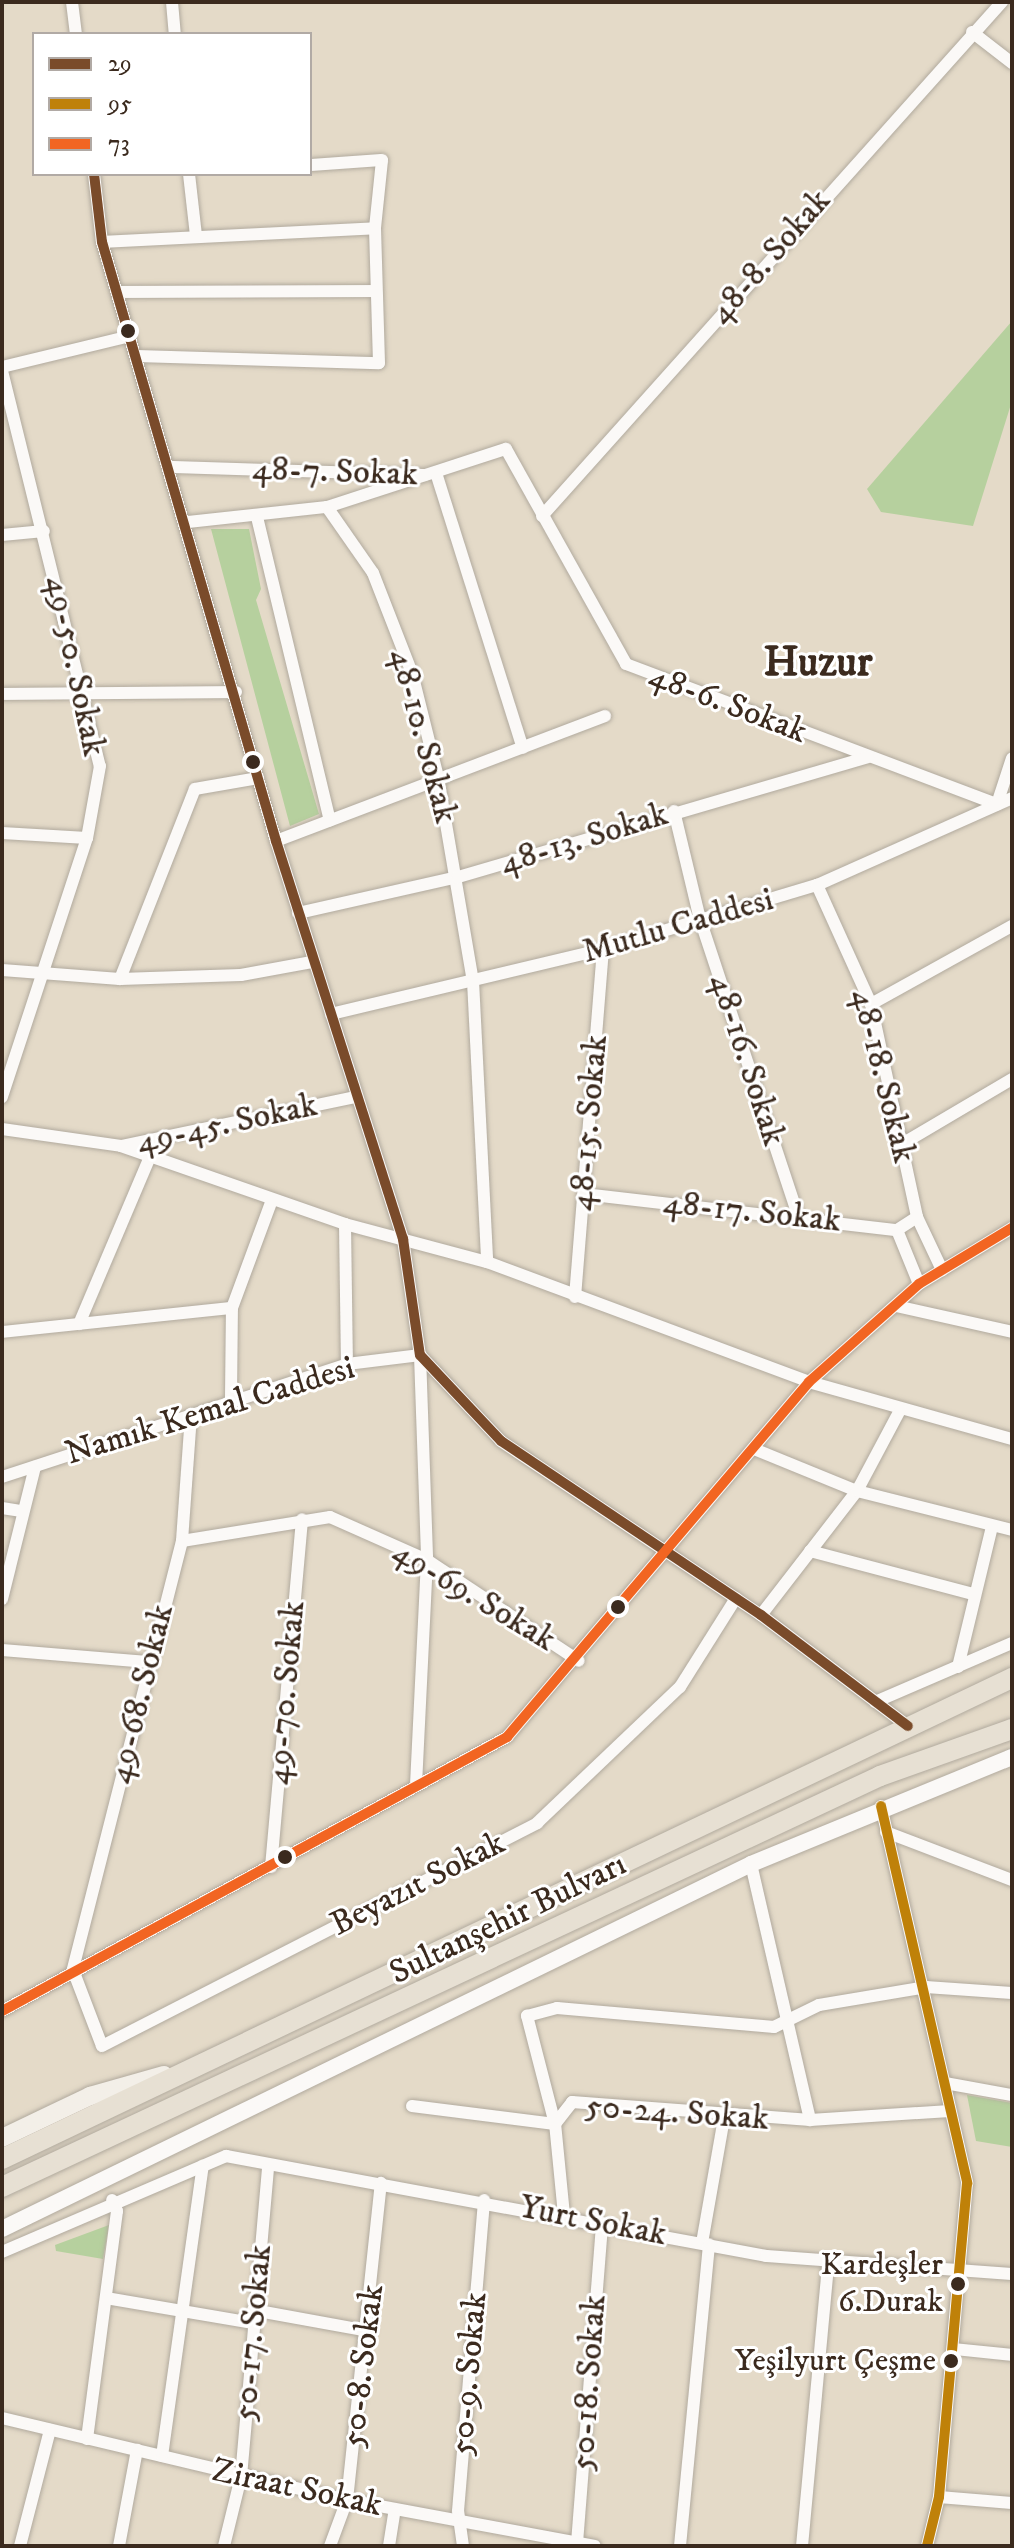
<!DOCTYPE html>
<meta charset="utf-8">
<style>
body{margin:0}
#map{position:relative;width:1014px;height:2548px;overflow:hidden;background:#e4dac8;font-family:"IM FELL DW Pica",serif}
div>[style]{position:absolute}
.green>*{inset:0;background:#b6d09e}
.roads{filter:drop-shadow(0 0 2px #b1aa9e) drop-shadow(0 0 2px #b1aa9e)}
.minor>*{height:12px;margin:-6px;padding:0 6px;transform-origin:6px;border-radius:6px;background:#fbf9f7}
.tertiary>*{height:16px;margin:-8px;padding:0 8px;transform-origin:8px;border-radius:8px;background:#fbf9f7}
.secondary>*{height:18px;margin:-9px;padding:0 9px;transform-origin:9px;border-radius:9px;background:#f3efe8}
.trunk>*{height:20px;margin:-10px;padding:0 10px;transform-origin:10px;border-radius:10px;background:#e7e0d3}
.bus-1>*{height:10px;margin:-5px;padding:0 5px;transform-origin:5px;border-radius:5px;background:#7a4b2a}
.bus-2>*{height:10px;margin:-5px;padding:0 5px;transform-origin:5px;border-radius:5px;background:#bf8109}
.bus-3>*{height:10px;margin:-5px;padding:0 5px;transform-origin:5px;border-radius:5px;background:#f26522}
.dots>*{width:22px;height:22px;translate:-50% -50%;box-sizing:border-box;border:4px solid #fff;border-radius:50%}
span{translate:-50% -50%;white-space:nowrap;text-align:center;line-height:1.15;-webkit-text-stroke:6px #fff;paint-order:stroke}
.bus-label{font-size:32px;color:#3b2a1e}
.right{translate:-100% -50%;text-align:right}
.street-label{font-size:34px;color:#3b2a1e}
.district-label{font-size:42px;color:#3b2a1e;font-weight:700}
.frame{position:absolute;inset:0;border:4px solid #3b2a1e;pointer-events:none}
.legend{position:absolute;left:32px;top:32px;width:280px;height:144px;box-sizing:border-box;background:#fff;border:2px solid #b1aaa5;margin:0;padding:10px 14px;list-style:none;font-size:24px;color:#3b2a1e}
.legend li{display:flex;align-items:center;gap:16px;height:40px}
.legend b{width:40px;border:2px solid #b1aaa5}
</style>
<div id="map">
<div class="green">
<i style="clip-path:polygon(1012px 321px,1012px 401px,973px 526px,881px 512px,867px 489px)"></i>
<i style="clip-path:polygon(211px 529px,249px 529px,261px 589px,256px 600px,319px 814px,290px 826px)"></i>
<i style="clip-path:polygon(967px 2095px,1012px 2103px,1012px 2147px,976px 2141px)"></i>
<i style="clip-path:polygon(109px 2225px,103px 2259px,56px 2251px,55px 2245px)"></i>
</div>
<div class="roads">
<div class="minor">
<i style="left:72px;top:2px;width:32px;rotate:83deg"></i>
<i style="left:172px;top:2px;width:32px;rotate:85deg"></i>
<i style="left:972px;top:32px;width:51px;rotate:37.8deg"></i>
<i style="left:94px;top:174px;width:68px;rotate:83.3deg"></i>
<i style="left:102px;top:242px;width:624px;rotate:73.8deg"></i>
<i style="left:276px;top:841px;width:418px;rotate:72.3deg"></i>
<i style="left:403px;top:1239px;width:117px;rotate:81.7deg"></i>
<i style="left:420px;top:1355px;width:118px;rotate:46.7deg"></i>
<i style="left:501px;top:1441px;width:313px;rotate:33.8deg"></i>
<i style="left:761px;top:1615px;width:184px;rotate:37.1deg"></i>
<i style="left:189px;top:174px;width:61px;rotate:83.5deg"></i>
<i style="left:102px;top:242px;width:273px;rotate:-2.9deg"></i>
<i style="left:117px;top:292px;width:259px;rotate:-0.2deg"></i>
<i style="left:137px;top:356px;width:242px;rotate:1.7deg"></i>
<i style="left:379px;top:363px;width:135px;rotate:-91.7deg"></i>
<i style="left:375px;top:228px;width:68px;rotate:-84.1deg"></i>
<i style="left:382px;top:160px;width:72px;rotate:176deg"></i>
<i style="left:2px;top:367px;width:132px;rotate:-13.6deg"></i>
<i style="left:2px;top:371px;width:407px;rotate:76.1deg"></i>
<i style="left:100px;top:766px;width:73px;rotate:100.2deg"></i>
<i style="left:87px;top:838px;width:273px;rotate:108.2deg"></i>
<i style="left:172px;top:467px;width:253px;rotate:1.8deg"></i>
<i style="left:437px;top:476px;width:285px;rotate:72.5deg"></i>
<i style="left:327px;top:507px;width:80px;rotate:55.1deg"></i>
<i style="left:373px;top:573px;width:107px;rotate:68.7deg"></i>
<i style="left:412px;top:673px;width:107px;rotate:76deg"></i>
<i style="left:438px;top:777px;width:207px;rotate:80.3deg"></i>
<i style="left:473px;top:981px;width:281px;rotate:87.1deg"></i>
<i style="left:542px;top:516px;width:690px;rotate:-48.17deg"></i>
<i style="left:257px;top:517px;width:312px;rotate:76.5deg"></i>
<i style="left:188px;top:522px;width:140px;rotate:-6.2deg"></i>
<i style="left:327px;top:507px;width:188px;rotate:-18deg"></i>
<i style="left:506px;top:449px;width:246px;rotate:60.8deg"></i>
<i style="left:626px;top:664px;width:397px;rotate:20.7deg"></i>
<i style="left:2px;top:535px;width:42px;rotate:-5.4deg"></i>
<i style="left:2px;top:694px;width:234px;rotate:-0.5deg"></i>
<i style="left:997px;top:804px;width:48px;rotate:-71.9deg"></i>
<i style="left:674px;top:811px;width:111px;rotate:76.5deg"></i>
<i style="left:700px;top:919px;width:312px;rotate:71.7deg"></i>
<i style="left:2px;top:833px;width:85px;rotate:3.4deg"></i>
<i style="left:276px;top:841px;width:352px;rotate:-20.8deg"></i>
<i style="left:817px;top:885px;width:131px;rotate:65.6deg"></i>
<i style="left:871px;top:1004px;width:218px;rotate:77.8deg"></i>
<i style="left:917px;top:1217px;width:59px;rotate:64.7deg"></i>
<i style="left:298px;top:913px;width:164px;rotate:-12.7deg"></i>
<i style="left:458px;top:877px;width:427px;rotate:-16.3deg"></i>
<i style="left:2px;top:970px;width:118px;rotate:4.4deg"></i>
<i style="left:120px;top:979px;width:121px;rotate:-1.9deg"></i>
<i style="left:241px;top:975px;width:72px;rotate:-10.4deg"></i>
<i style="left:120px;top:979px;width:204px;rotate:-68.5deg"></i>
<i style="left:195px;top:789px;width:64px;rotate:-9.9deg"></i>
<i style="left:871px;top:1004px;width:161px;rotate:-29deg"></i>
<i style="left:331px;top:1014px;width:280px;rotate:-13.4deg"></i>
<i style="left:603px;top:949px;width:223px;rotate:-16.7deg"></i>
<i style="left:817px;top:885px;width:214px;rotate:-24deg"></i>
<i style="left:2px;top:1129px;width:120px;rotate:8.1deg"></i>
<i style="left:121px;top:1146px;width:240px;rotate:-11.8deg"></i>
<i style="left:902px;top:1144px;width:128px;rotate:-30.6deg"></i>
<i style="left:121px;top:1146px;width:237px;rotate:19.2deg"></i>
<i style="left:345px;top:1224px;width:147px;rotate:15deg"></i>
<i style="left:487px;top:1262px;width:344px;rotate:20.4deg"></i>
<i style="left:809px;top:1382px;width:211px;rotate:15.7deg"></i>
<i style="left:584px;top:1194px;width:315px;rotate:6.6deg"></i>
<i style="left:897px;top:1230px;width:24px;rotate:-33deg"></i>
<i style="left:345px;top:1224px;width:140px;rotate:89.2deg"></i>
<i style="left:897px;top:1230px;width:58px;rotate:67.8deg"></i>
<i style="left:575px;top:1297px;width:349px;rotate:-85.4deg"></i>
<i style="left:896px;top:1306px;width:119px;rotate:12.6deg"></i>
<i style="left:79px;top:1324px;width:181px;rotate:-67deg"></i>
<i style="left:2px;top:1332px;width:231px;rotate:-6deg"></i>
<i style="left:231px;top:1398px;width:90px;rotate:-89.4deg"></i>
<i style="left:232px;top:1308px;width:115px;rotate:-69.7deg"></i>
<i style="left:191px;top:1415px;width:126px;rotate:94.1deg"></i>
<i style="left:182px;top:1541px;width:443px;rotate:104.3deg"></i>
<i style="left:73px;top:1970px;width:81px;rotate:69.1deg"></i>
<i style="left:102px;top:2046px;width:489px;rotate:-27.1deg"></i>
<i style="left:537px;top:1823px;width:197px;rotate:-43.6deg"></i>
<i style="left:680px;top:1687px;width:105px;rotate:-57.8deg"></i>
<i style="left:754px;top:1449px;width:111px;rotate:22.2deg"></i>
<i style="left:857px;top:1491px;width:160px;rotate:14.1deg"></i>
<i style="left:2px;top:1477px;width:363px;rotate:-18.1deg"></i>
<i style="left:347px;top:1364px;width:74px;rotate:-7deg"></i>
<i style="left:420px;top:1355px;width:205px;rotate:88deg"></i>
<i style="left:427px;top:1560px;width:223px;rotate:92.8deg"></i>
<i style="left:2px;top:1508px;width:20px;rotate:9deg"></i>
<i style="left:182px;top:1541px;width:150px;rotate:-9.2deg"></i>
<i style="left:330px;top:1517px;width:106px;rotate:23.9deg"></i>
<i style="left:427px;top:1560px;width:182px;rotate:33.6deg"></i>
<i style="left:810px;top:1551px;width:169px;rotate:14.8deg"></i>
<i style="left:2px;top:1599px;width:136px;rotate:-76deg"></i>
<i style="left:761px;top:1615px;width:157px;rotate:-52.3deg"></i>
<i style="left:857px;top:1491px;width:92px;rotate:-62deg"></i>
<i style="left:2px;top:1650px;width:146px;rotate:4.7deg"></i>
<i style="left:958px;top:1667px;width:145px;rotate:-76.4deg"></i>
<i style="left:875px;top:1702px;width:149px;rotate:-23.3deg"></i>
<i style="left:881px;top:1806px;width:387px;rotate:77.1deg"></i>
<i style="left:967px;top:2183px;width:315px;rotate:95.1deg"></i>
<i style="left:939px;top:2497px;width:50px;rotate:103.8deg"></i>
<i style="left:886px;top:1832px;width:135px;rotate:20.9deg"></i>
<i style="left:751px;top:1864px;width:263px;rotate:77deg"></i>
<i style="left:271px;top:1867px;width:349px;rotate:-84.9deg"></i>
<i style="left:2px;top:2011px;width:575px;rotate:-28.48deg"></i>
<i style="left:507px;top:1737px;width:466px;rotate:-49.6deg"></i>
<i style="left:809px;top:1382px;width:147px;rotate:-41.7deg"></i>
<i style="left:919px;top:1284px;width:109px;rotate:-31.1deg"></i>
<i style="left:945px;top:2083px;width:68px;rotate:10.2deg"></i>
<i style="left:412px;top:2106px;width:144px;rotate:7.2deg"></i>
<i style="left:555px;top:2124px;width:28px;rotate:-52deg"></i>
<i style="left:572px;top:2102px;width:239px;rotate:4.3deg"></i>
<i style="left:810px;top:2120px;width:140px;rotate:-3.7deg"></i>
<i style="left:564px;top:2215px;width:91px;rotate:-95.6deg"></i>
<i style="left:555px;top:2124px;width:112px;rotate:-104.5deg"></i>
<i style="left:527px;top:2016px;width:31px;rotate:-15deg"></i>
<i style="left:557px;top:2008px;width:218px;rotate:5deg"></i>
<i style="left:774px;top:2027px;width:50px;rotate:-26.1deg"></i>
<i style="left:819px;top:2005px;width:109px;rotate:-9.5deg"></i>
<i style="left:926px;top:1987px;width:86px;rotate:4deg"></i>
<i style="left:702px;top:2243px;width:127px;rotate:-80deg"></i>
<i style="left:2px;top:2252px;width:244px;rotate:-23.2deg"></i>
<i style="left:226px;top:2156px;width:549px;rotate:10.49deg"></i>
<i style="left:766px;top:2256px;width:247px;rotate:4.2deg"></i>
<i style="left:106px;top:2298px;width:148px;rotate:9.7deg"></i>
<i style="left:253px;top:2310px;width:118px;rotate:10.3deg"></i>
<i style="left:954px;top:2349px;width:58px;rotate:5.9deg"></i>
<i style="left:2px;top:2418px;width:355px;rotate:13.4deg"></i>
<i style="left:347px;top:2500px;width:252px;rotate:10.5deg"></i>
<i style="left:87px;top:2439px;width:230px;rotate:-82.5deg"></i>
<i style="left:117px;top:2211px;width:12px;rotate:-114deg"></i>
<i style="left:162px;top:2456px;width:293px;rotate:-82deg"></i>
<i style="left:939px;top:2497px;width:73px;rotate:4.7deg"></i>
<i style="left:577px;top:2543px;width:321px;rotate:-85.5deg"></i>
<i style="left:20px;top:2546px;width:120px;rotate:-75.5deg"></i>
<i style="left:119px;top:2546px;width:98px;rotate:-79.4deg"></i>
<i style="left:224px;top:2546px;width:71px;rotate:-76.2deg"></i>
<i style="left:241px;top:2477px;width:312px;rotate:-85deg"></i>
<i style="left:330px;top:2546px;width:49px;rotate:-69.7deg"></i>
<i style="left:347px;top:2500px;width:319px;rotate:-83.9deg"></i>
<i style="left:389px;top:2546px;width:37px;rotate:-81deg"></i>
<i style="left:463px;top:2546px;width:35px;rotate:-98deg"></i>
<i style="left:458px;top:2511px;width:312px;rotate:-85.2deg"></i>
<i style="left:680px;top:2546px;width:303px;rotate:-84.5deg"></i>
<i style="left:802px;top:2546px;width:283px;rotate:-84.7deg"></i>
</div>
<div class="tertiary">
<i style="left:2px;top:2229px;width:833px;rotate:-25.98deg"></i>
<i style="left:751px;top:1864px;width:282px;rotate:-22.3deg"></i>
</div>
<div class="secondary">
<i style="left:2px;top:2138px;width:98px;rotate:-25.5deg"></i>
<i style="left:90px;top:2096px;width:77px;rotate:-15.8deg"></i>
</div>
<div class="trunk">
<i style="left:2px;top:2159px;width:1119px;rotate:-25.47deg"></i>
<i style="left:2px;top:2187px;width:969px;rotate:-25.08deg"></i>
<i style="left:880px;top:1776px;width:140px;rotate:-19.6deg"></i>
</div>
</div>
<div class="bus-1">
<i style="left:94px;top:174px;width:68px;rotate:83.3deg"></i>
<i style="left:102px;top:242px;width:624px;rotate:73.8deg"></i>
<i style="left:276px;top:841px;width:418px;rotate:72.3deg"></i>
<i style="left:403px;top:1239px;width:117px;rotate:81.7deg"></i>
<i style="left:420px;top:1355px;width:118px;rotate:46.7deg"></i>
<i style="left:501px;top:1441px;width:313px;rotate:33.8deg"></i>
<i style="left:761px;top:1615px;width:184px;rotate:37.1deg"></i>
</div>
<div class="bus-2">
<i style="left:881px;top:1806px;width:387px;rotate:77.1deg"></i>
<i style="left:967px;top:2183px;width:315px;rotate:95.1deg"></i>
<i style="left:939px;top:2497px;width:50px;rotate:103.8deg"></i>
</div>
<div class="bus-3">
<i style="left:2px;top:2011px;width:575px;rotate:-28.48deg"></i>
<i style="left:507px;top:1737px;width:466px;rotate:-49.6deg"></i>
<i style="left:809px;top:1382px;width:147px;rotate:-41.7deg"></i>
<i style="left:919px;top:1284px;width:109px;rotate:-31.1deg"></i>
</div>
<div class="dots">
<i style="left:128px;top:331px;background:#3b2a1e"></i>
<i style="left:253px;top:762px;background:#3b2a1e"></i>
<i style="left:618px;top:1607px;background:#3b2a1e"></i>
<i style="left:285px;top:1857px;background:#3b2a1e"></i>
<i style="left:958px;top:2284px;background:#3b2a1e"></i>
<i style="left:951px;top:2361px;background:#3b2a1e"></i>
</div>
<div class="bus-label">
<span class="right" style="left:943px;top:2284px">Kardeşler<br>6.Durak</span>
<span class="right" style="left:936px;top:2361px">Yeşilyurt Çeşme</span>
</div>
<div class="street-label">
<span style="left:770px;top:257px;rotate:-49deg">48-8. Sokak</span>
<span style="left:335px;top:472px;rotate:2deg">48-7. Sokak</span>
<span style="left:75px;top:666px;rotate:78deg">49-50. Sokak</span>
<span style="left:728px;top:704px;rotate:21deg">48-6. Sokak</span>
<span style="left:423px;top:736px;rotate:75deg">48-10. Sokak</span>
<span style="left:584px;top:839px;rotate:-17deg">48-13. Sokak</span>
<span style="left:678px;top:926px;rotate:-16deg">Mutlu Caddesi</span>
<span style="left:747px;top:1060px;rotate:72deg">48-16. Sokak</span>
<span style="left:883px;top:1076px;rotate:76deg">48-18. Sokak</span>
<span style="left:589px;top:1123px;rotate:-85deg">48-15. Sokak</span>
<span style="left:227px;top:1124px;rotate:-12deg">49-45. Sokak</span>
<span style="left:752px;top:1212px;rotate:6deg">48-17. Sokak</span>
<span style="left:210px;top:1411px;rotate:-17deg">Namık Kemal Caddesi</span>
<span style="left:474px;top:1596px;rotate:31deg">49-69. Sokak</span>
<span style="left:286px;top:1693px;rotate:-85deg">49-70. Sokak</span>
<span style="left:141px;top:1694px;rotate:-76deg">49-68. Sokak</span>
<span style="left:418px;top:1884px;rotate:-27deg">Beyazıt Sokak</span>
<span style="left:508px;top:1919px;rotate:-26deg">Sultanşehir Bulvarı</span>
<span style="left:677px;top:2113px;rotate:4deg">50-24. Sokak</span>
<span style="left:593px;top:2221px;rotate:11deg">Yurt Sokak</span>
<span style="left:253px;top:2333px;rotate:-85deg">50-17. Sokak</span>
<span style="left:363px;top:2366px;rotate:-83deg">50-8. Sokak</span>
<span style="left:469px;top:2374px;rotate:-85deg">50-9. Sokak</span>
<span style="left:589px;top:2383px;rotate:-86deg">50-18. Sokak</span>
<span style="left:297px;top:2488px;rotate:12deg">Ziraat Sokak</span>
</div>
<div class="district-label">
<span style="left:818px;top:663px">Huzur</span>
</div>
<div class="frame"></div>
<ul class="legend">
<li><b style="height:10px;background:#7a4b2a"></b>29</li>
<li><b style="height:10px;background:#bf8109"></b>95</li>
<li><b style="height:10px;background:#f26522"></b>73</li>
</ul>
</div>
